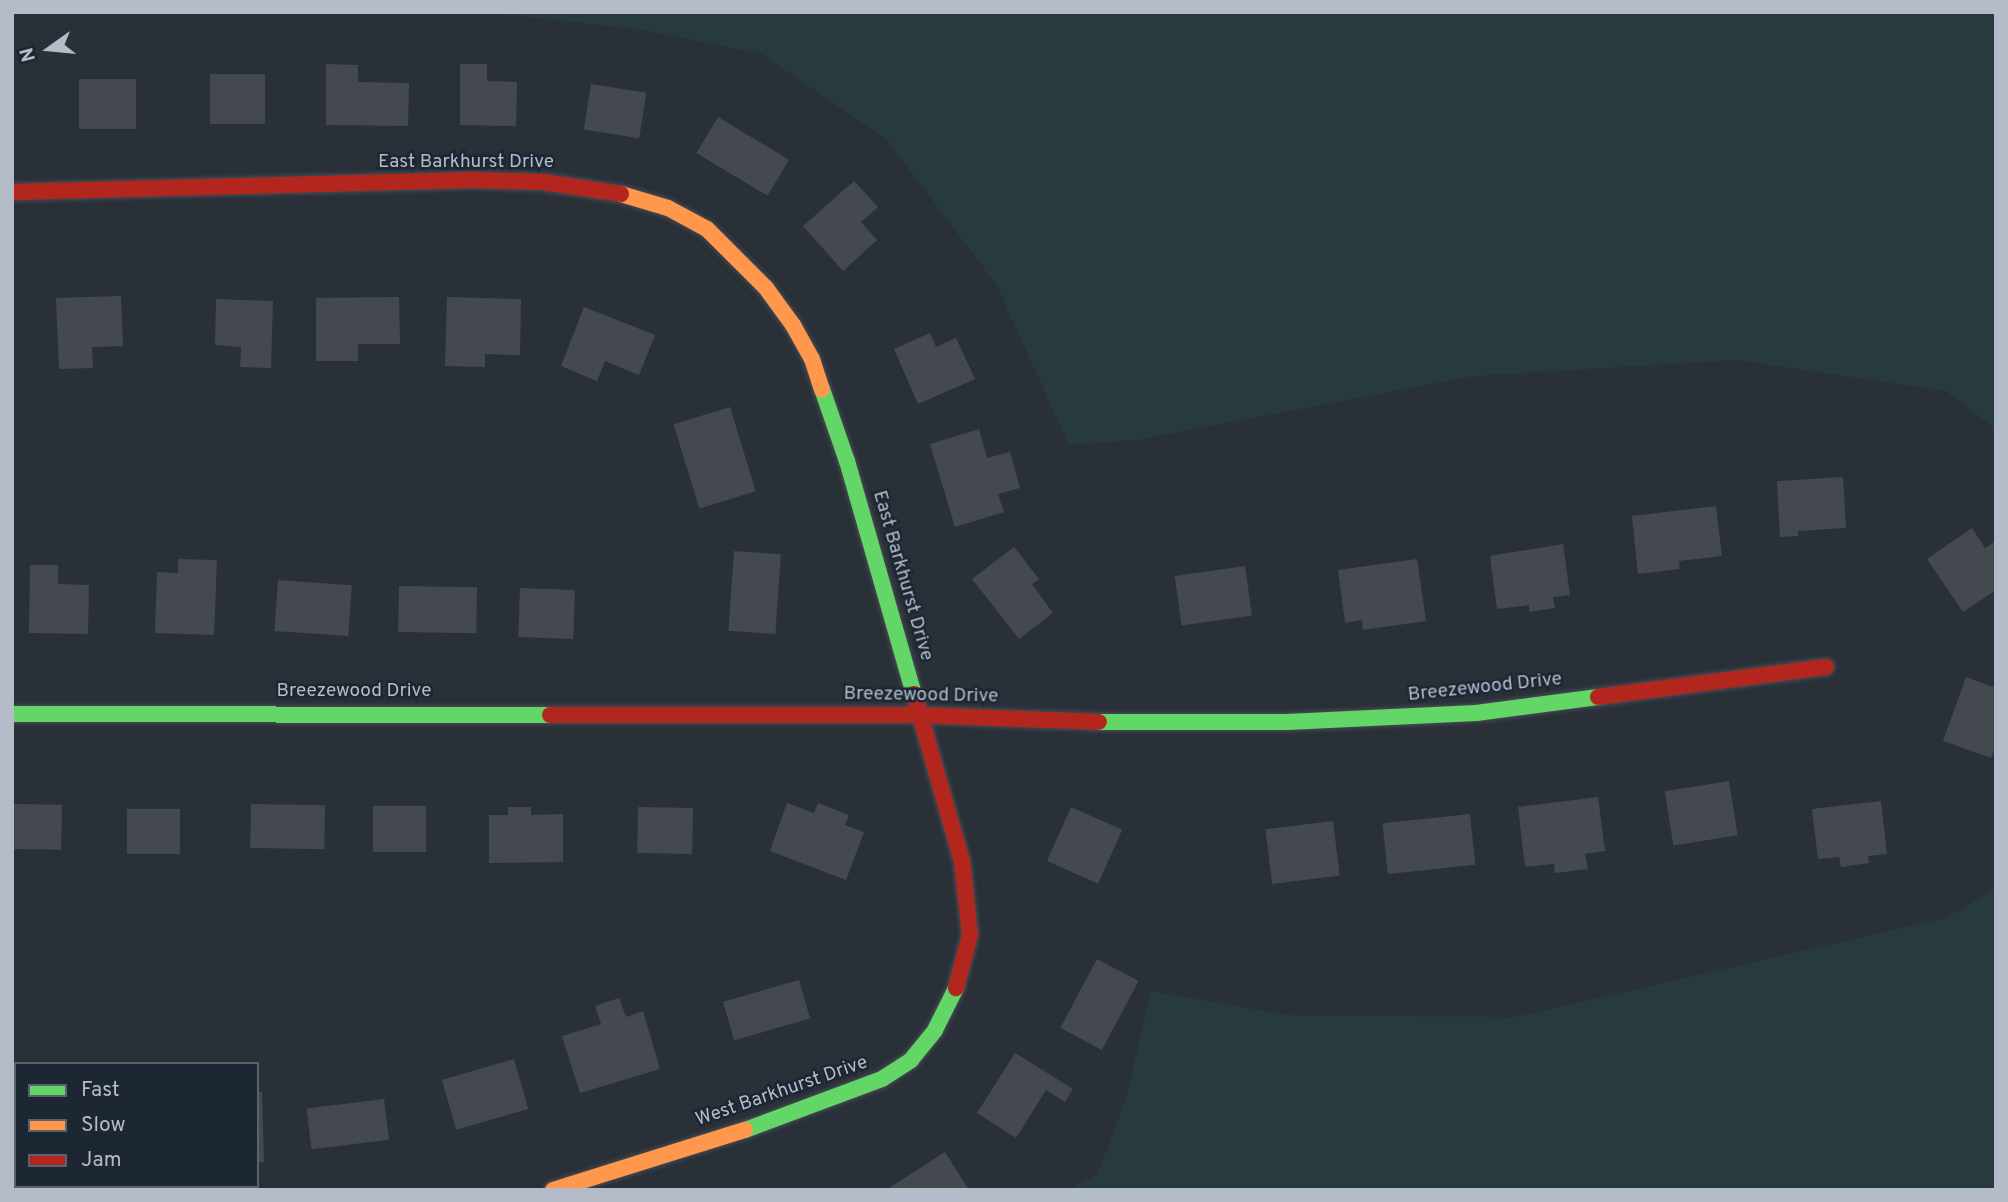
<!DOCTYPE html>
<style>
body{margin:0}
#map{position:relative;width:2008px;height:1202px;overflow:hidden;background:#2a3038;font-family:Overpass,sans-serif}
div>[style]{position:absolute}
.green>*{inset:0;background:#273a3e}
.building>*{inset:0;background:#444950;transform-origin:0 0}
.roads{filter:drop-shadow(0 0 2px #484c53) drop-shadow(0 0 2px #484c53)}
.fast>*{height:16px;margin:-8px;padding:0 8px;transform-origin:8px;border-radius:8px;background:#63d668}
.slow>*{height:16px;margin:-8px;padding:0 8px;transform-origin:8px;border-radius:8px;background:#ff974d}
.jam>*{height:16px;margin:-8px;padding:0 8px;transform-origin:8px;border-radius:8px;background:#b3261e}
span{translate:-50% -50%;white-space:nowrap;text-align:center;line-height:1.15;-webkit-text-stroke:5px #1d2633;paint-order:stroke}
.street-label{font-size:19px;color:#b4bcc9}
.frame{position:absolute;inset:0;border:14px solid #b4bcc9;pointer-events:none}
.legend{position:absolute;left:14px;top:1062px;width:245px;height:126px;box-sizing:border-box;background:#1d2633;border:2px solid #59626f;margin:0;padding:9px 12px;list-style:none;font-size:21px;color:#b4bcc9}
.legend li{display:flex;align-items:center;gap:14px;height:35px}
.legend b{width:35px;border:2px solid #59626f}
.north{position:absolute;left:14px;top:14px;width:70px;height:70px;-webkit-text-stroke:5px #1d2633;paint-order:stroke;rotate:255deg;font-size:19px;font-weight:700;line-height:28px;text-align:center;color:#b4bcc9}
.north::after{content:'';display:block;margin:auto;width:24px;height:32px;background:#b4bcc9;clip-path:polygon(50% 0,100% 100%,50% 72%,0 100%)}
</style>
<div id="map">
<div class="green">
<i style="clip-path:polygon(482px 12px,1996px 12px,1996px 429px,1946px 391px,1736px 360px,1474px 376px,1137px 440px,1069px 445px,996px 284px,886px 139px,762px 54px,643px 30px)"></i>
<i style="clip-path:polygon(1996px 889px,1996px 1190px,1067px 1190px,1097px 1175px,1126px 1099px,1151px 991px,1288px 1015px,1515px 1017px,1945px 918px)"></i>
</div>
<div class="building">
<i style="clip-path:polygon(326px 64px,358px 65px,358px 82px,409px 83px,408px 126px,326px 125px)"></i>
<i style="clip-path:polygon(460px 64px,487px 64px,487px 81px,517px 82px,516px 126px,460px 125px)"></i>
<i style="left:210px;top:74px;width:55px;height:50px"></i>
<i style="left:79px;top:79px;width:57px;height:50px"></i>
<i style="left:591px;top:84px;width:56px;height:46px;rotate:9deg"></i>
<i style="left:718px;top:117px;width:83px;height:42px;rotate:31deg"></i>
<i style="clip-path:polygon(854px 181px,878px 207px,861px 222px,877px 240px,843px 271px,803px 226px)"></i>
<i style="clip-path:polygon(121px 296px,123px 346px,92px 347px,93px 368px,59px 369px,56px 298px)"></i>
<i style="clip-path:polygon(399px 297px,400px 344px,358px 344px,358px 361px,316px 361px,316px 298px)"></i>
<i style="clip-path:polygon(447px 297px,521px 299px,520px 355px,485px 354px,485px 367px,445px 366px)"></i>
<i style="clip-path:polygon(216px 299px,273px 301px,271px 368px,240px 367px,241px 347px,215px 345px)"></i>
<i style="clip-path:polygon(584px 307px,655px 335px,639px 375px,605px 361px,597px 381px,561px 366px)"></i>
<i style="clip-path:polygon(930px 333px,936px 347px,956px 338px,975px 379px,918px 404px,894px 349px)"></i>
<i style="left:730px;top:407px;width:88px;height:59px;rotate:73deg"></i>
<i style="clip-path:polygon(979px 429px,987px 458px,1010px 452px,1020px 488px,998px 494px,1004px 512px,955px 527px,930px 444px)"></i>
<i style="clip-path:polygon(1843px 477px,1846px 528px,1798px 531px,1798px 536px,1780px 537px,1777px 481px)"></i>
<i style="clip-path:polygon(1716px 506px,1722px 556px,1679px 561px,1680px 569px,1638px 574px,1632px 516px)"></i>
<i style="clip-path:polygon(1972px 528px,1985px 548px,1996px 541px,1996px 590px,1963px 612px,1927px 559px)"></i>
<i style="clip-path:polygon(1563px 544px,1570px 595px,1553px 597px,1555px 608px,1529px 612px,1529px 605px,1497px 609px,1490px 556px)"></i>
<i style="clip-path:polygon(1014px 547px,1039px 579px,1032px 584px,1053px 613px,1019px 639px,972px 579px)"></i>
<i style="left:734px;top:551px;width:47px;height:80px;rotate:4deg"></i>
<i style="clip-path:polygon(178px 559px,217px 560px,214px 635px,155px 633px,157px 572px,178px 573px)"></i>
<i style="clip-path:polygon(1417px 559px,1426px 621px,1363px 630px,1362px 620px,1345px 623px,1338px 570px)"></i>
<i style="clip-path:polygon(30px 565px,58px 565px,58px 584px,89px 585px,88px 634px,29px 633px)"></i>
<i style="left:1245px;top:566px;width:50px;height:71px;rotate:82deg"></i>
<i style="left:278px;top:580px;width:74px;height:51px;rotate:4deg"></i>
<i style="left:399px;top:586px;width:78px;height:46px;rotate:1deg"></i>
<i style="left:520px;top:588px;width:55px;height:49px;rotate:2deg"></i>
<i style="clip-path:polygon(1966px 677px,1996px 688px,1996px 745px,1991px 758px,1943px 741px)"></i>
<i style="left:1729px;top:781px;width:55px;height:65px;rotate:81deg"></i>
<i style="clip-path:polygon(1598px 797px,1605px 851px,1585px 854px,1588px 869px,1555px 873px,1554px 864px,1525px 867px,1518px 807px)"></i>
<i style="clip-path:polygon(1881px 801px,1887px 854px,1868px 856px,1869px 863px,1841px 867px,1839px 857px,1818px 859px,1812px 809px)"></i>
<i style="clip-path:polygon(787px 803px,814px 813px,818px 803px,849px 815px,845px 825px,864px 832px,846px 880px,770px 851px)"></i>
<i style="left:12px;top:804px;width:50px;height:45px;rotate:1deg"></i>
<i style="left:251px;top:804px;width:74px;height:44px;rotate:1deg"></i>
<i style="left:373px;top:806px;width:53px;height:46px"></i>
<i style="clip-path:polygon(508px 807px,531px 807px,531px 815px,563px 814px,563px 862px,489px 863px,489px 815px,508px 815px)"></i>
<i style="left:638px;top:807px;width:55px;height:46px;rotate:1deg"></i>
<i style="left:1071px;top:807px;width:56px;height:59px;rotate:24deg"></i>
<i style="left:127px;top:809px;width:53px;height:45px"></i>
<i style="left:1470px;top:814px;width:51px;height:88px;rotate:84deg"></i>
<i style="left:1333px;top:821px;width:55px;height:68px;rotate:83deg"></i>
<i style="left:1097px;top:959px;width:47px;height:78px;rotate:28deg"></i>
<i style="left:799px;top:980px;width:40px;height:79px;rotate:74deg"></i>
<i style="clip-path:polygon(619px 998px,626px 1017px,643px 1011px,660px 1069px,580px 1093px,562px 1036px,601px 1024px,595px 1006px)"></i>
<i style="clip-path:polygon(1015px 1053px,1073px 1089px,1065px 1102px,1046px 1090px,1016px 1138px,977px 1113px)"></i>
<i style="left:514px;top:1059px;width:52px;height:75px;rotate:74deg"></i>
<i style="clip-path:polygon(257px 1092px,262px 1092px,264px 1162px,257px 1162px)"></i>
<i style="left:384px;top:1099px;width:41px;height:78px;rotate:83deg"></i>
<i style="clip-path:polygon(945px 1152px,969px 1190px,886px 1190px)"></i>
</div>
<div class="roads">
<div class="fast">
<i style="left:822px;top:389px;width:76px;rotate:70.9deg"></i>
<i style="left:847px;top:461px;width:242px;rotate:74deg"></i>
<i style="left:12px;top:714px;width:538px;rotate:0.11deg"></i>
<i style="left:1099px;top:722px;width:188px"></i>
<i style="left:1287px;top:722px;width:189px;rotate:-2.7deg"></i>
<i style="left:1476px;top:713px;width:123px;rotate:-7.5deg"></i>
<i style="left:745px;top:1130px;width:146px;rotate:-20.4deg"></i>
<i style="left:882px;top:1079px;width:35px;rotate:-33deg"></i>
<i style="left:911px;top:1060px;width:38px;rotate:-51deg"></i>
<i style="left:935px;top:1030px;width:47px;rotate:-63.4deg"></i>
</div>
<div class="slow">
<i style="left:621px;top:194px;width:49px;rotate:16.6deg"></i>
<i style="left:668px;top:208px;width:44px;rotate:28.3deg"></i>
<i style="left:707px;top:229px;width:83px;rotate:45deg"></i>
<i style="left:766px;top:288px;width:46px;rotate:53.9deg"></i>
<i style="left:793px;top:325px;width:39px;rotate:61deg"></i>
<i style="left:812px;top:359px;width:32px;rotate:72deg"></i>
<i style="left:553px;top:1190px;width:201px;rotate:-17.4deg"></i>
</div>
<div class="jam">
<i style="left:12px;top:192px;width:461px;rotate:-1.5deg"></i>
<i style="left:473px;top:180px;width:70px;rotate:1.6deg"></i>
<i style="left:543px;top:182px;width:79px;rotate:8.7deg"></i>
<i style="left:914px;top:694px;width:174px;rotate:74deg"></i>
<i style="left:962px;top:861px;width:74px;rotate:83.8deg"></i>
<i style="left:970px;top:935px;width:55px;rotate:104.8deg"></i>
<i style="left:1598px;top:697px;width:230px;rotate:-7.5deg"></i>
<i style="left:550px;top:715px;width:370px"></i>
<i style="left:920px;top:715px;width:179px;rotate:2.2deg"></i>
</div>
</div>
<div class="street-label">
<span style="left:466px;top:163px">East Barkhurst Drive</span>
<span style="left:902px;top:576px;rotate:74deg">East Barkhurst Drive</span>
<span style="left:1485px;top:688px;rotate:-6deg">Breezewood Drive</span>
<span style="left:354px;top:692px">Breezewood Drive</span>
<span style="left:921px;top:696px;rotate:1deg">Breezewood Drive</span>
<span style="left:782px;top:1092px;rotate:-19deg">West Barkhurst Drive</span>
</div>
<div class="frame"></div>
<ul class="legend">
<li><b style="height:9px;background:#63d668"></b>Fast</li>
<li><b style="height:9px;background:#ff974d"></b>Slow</li>
<li><b style="height:9px;background:#b3261e"></b>Jam</li>
</ul>
<div class="north">N</div>
</div>
